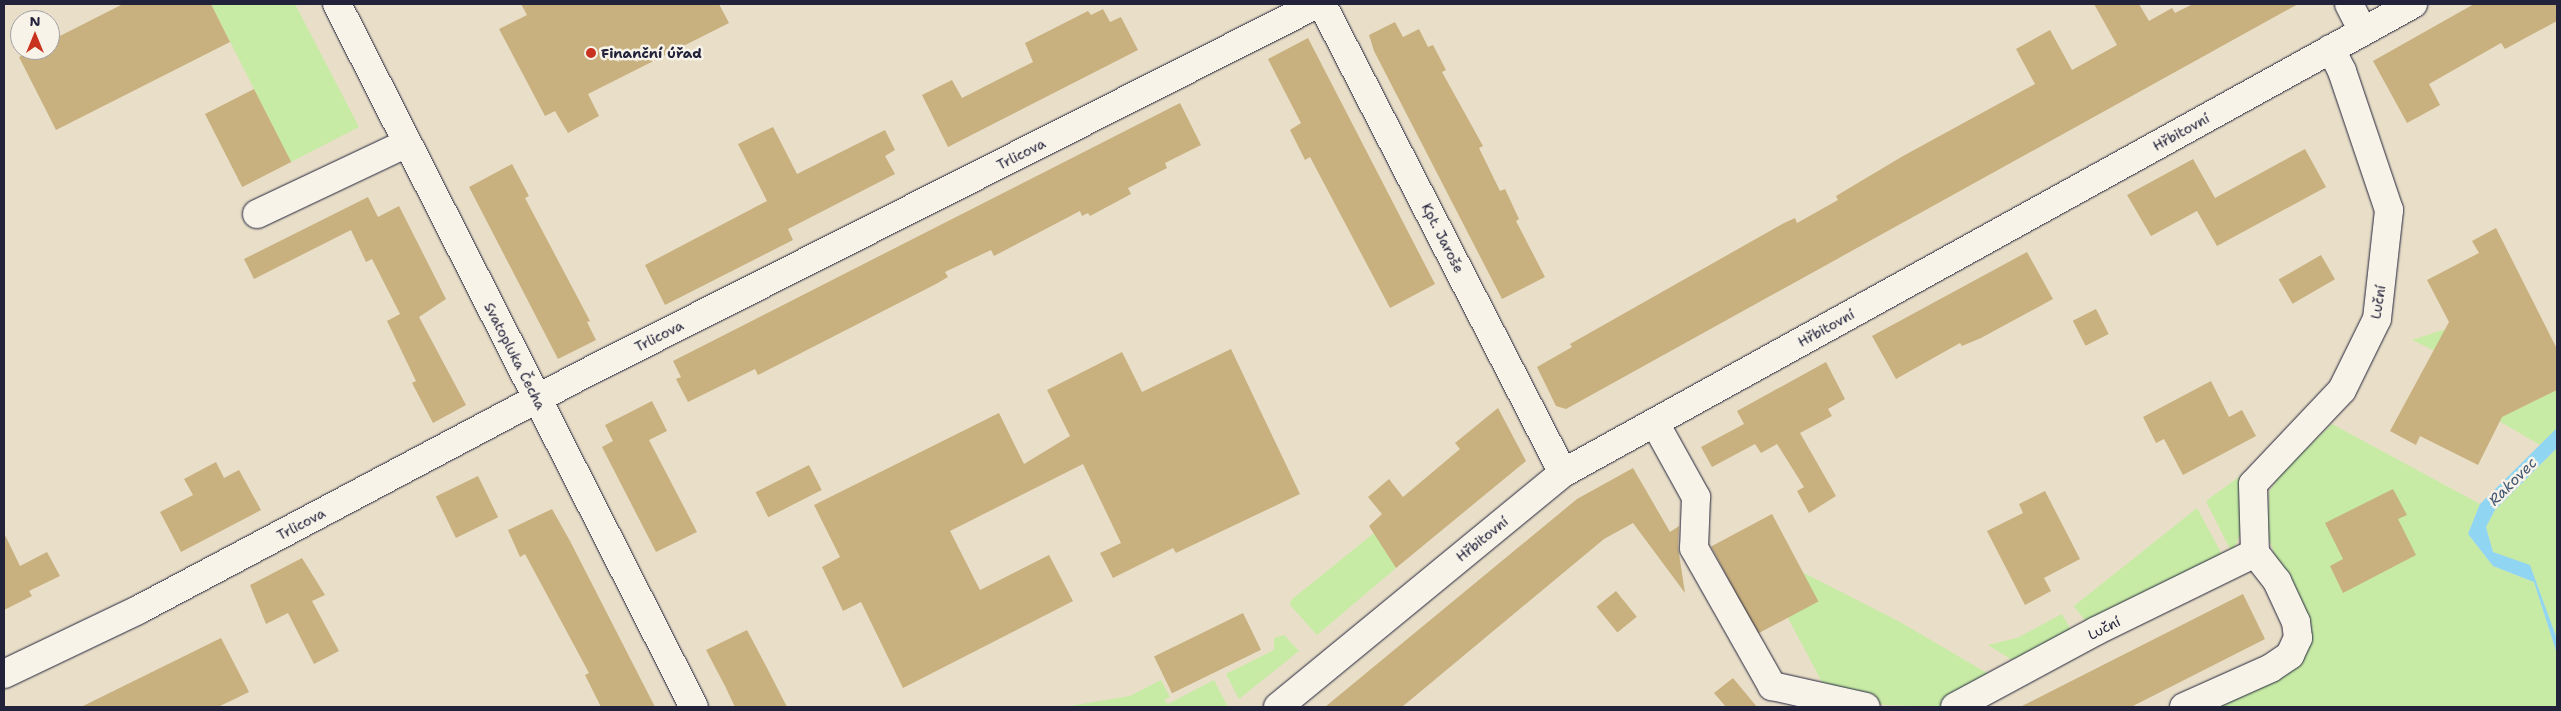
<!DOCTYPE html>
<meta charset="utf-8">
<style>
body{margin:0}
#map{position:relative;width:2561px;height:711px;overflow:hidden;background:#e9dfc8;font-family:"Shantell Sans",sans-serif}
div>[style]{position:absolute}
.green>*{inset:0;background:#c7eba5}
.water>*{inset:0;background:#90d5f2}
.building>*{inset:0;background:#c8b07f;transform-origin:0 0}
.roads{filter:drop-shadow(0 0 1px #22223b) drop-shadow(0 0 1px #22223b)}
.minor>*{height:28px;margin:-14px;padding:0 14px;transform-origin:14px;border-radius:14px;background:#f7f3e8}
.dots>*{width:14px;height:14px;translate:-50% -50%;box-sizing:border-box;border:2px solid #f7f3e8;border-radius:50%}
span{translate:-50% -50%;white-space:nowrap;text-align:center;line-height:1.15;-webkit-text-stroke:5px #f7f3e8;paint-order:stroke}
.poi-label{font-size:14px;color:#22223b;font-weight:700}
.left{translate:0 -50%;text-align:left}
.street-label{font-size:14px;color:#22223b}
.water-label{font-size:15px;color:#435872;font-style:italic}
.frame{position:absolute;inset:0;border:5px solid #22223b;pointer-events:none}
.north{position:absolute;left:10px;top:10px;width:50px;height:50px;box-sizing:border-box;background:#f7f3e8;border:1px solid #a29fa3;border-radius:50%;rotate:0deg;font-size:14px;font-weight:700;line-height:20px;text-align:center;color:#22223b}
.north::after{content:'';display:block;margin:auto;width:18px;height:22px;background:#c8321e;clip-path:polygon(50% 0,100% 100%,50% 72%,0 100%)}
</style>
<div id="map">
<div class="green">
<i style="clip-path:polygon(211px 4px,295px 4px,359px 127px,291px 162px)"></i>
<i style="clip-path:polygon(2449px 328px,2459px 337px,2433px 350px,2412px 340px)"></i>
<i style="clip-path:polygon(2557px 390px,2557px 428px,2540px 445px,2499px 421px,2501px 417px)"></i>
<i style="clip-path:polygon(2332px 424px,2480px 504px,2468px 534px,2493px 566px,2534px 582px,2557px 654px,2557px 707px,2209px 707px,2290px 667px,2282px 576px,2268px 536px,2269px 492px,2281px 473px)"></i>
<i style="clip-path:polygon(2557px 448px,2557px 639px,2530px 566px,2493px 552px,2486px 527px,2495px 510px)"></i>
<i style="clip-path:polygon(2251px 468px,2241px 500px,2240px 535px,2232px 553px,2206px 501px)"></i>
<i style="clip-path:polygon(2197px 508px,2224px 558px,2089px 626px,2074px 606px)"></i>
<i style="clip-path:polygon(1374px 533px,1396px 568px,1317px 635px,1290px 605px,1291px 600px)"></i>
<i style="clip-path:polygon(1804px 573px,1900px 622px,1992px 676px,1940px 707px,1884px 705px,1848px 695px,1833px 703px,1788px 618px)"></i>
<i style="clip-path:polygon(2062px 614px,2074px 635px,2017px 663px,1988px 645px,2017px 638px)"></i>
<i style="clip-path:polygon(1284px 635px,1299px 651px,1239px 699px,1226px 674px,1274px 650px,1274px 638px)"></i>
<i style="clip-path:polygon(1161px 680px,1170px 697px,1164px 700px,1168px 704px,1214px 680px,1228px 707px,1063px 707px,1130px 696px)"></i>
</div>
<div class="water">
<i style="clip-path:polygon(2557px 428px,2557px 448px,2495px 510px,2486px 527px,2493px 552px,2530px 565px,2557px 639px,2557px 654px,2534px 582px,2493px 566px,2468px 534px,2480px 504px)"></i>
</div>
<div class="building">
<i style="clip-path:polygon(123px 4px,211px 4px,230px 42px,56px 130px,19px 57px,33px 50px,50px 50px,50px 41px)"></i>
<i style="clip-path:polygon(521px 4px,719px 4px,729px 23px,588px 94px,599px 116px,568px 133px,555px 111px,545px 116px,499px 29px,527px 15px)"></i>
<i style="clip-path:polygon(2094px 4px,2139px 4px,2149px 21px,2172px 8px,2175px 13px,2193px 4px,2298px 4px,1566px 409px,1556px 406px,1537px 367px,1572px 347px,1570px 344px,1784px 223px,1795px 218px,1797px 223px,1838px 200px,1836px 196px,1903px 156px,2035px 84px,2016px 49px,2050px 30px,2072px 70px,2117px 45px)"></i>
<i style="clip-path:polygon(2474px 4px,2557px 4px,2557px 21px,2505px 49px,2501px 43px,2429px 84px,2440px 105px,2407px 123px,2373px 61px)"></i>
<i style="clip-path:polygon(1103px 9px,1110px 22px,1121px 17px,1138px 50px,948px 147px,922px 95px,952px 80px,962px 98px,1033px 62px,1025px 43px,1088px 11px,1091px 15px)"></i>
<i style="clip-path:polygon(1395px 22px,1403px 37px,1419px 29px,1428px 47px,1433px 45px,1446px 70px,1442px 72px,1483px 146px,1479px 148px,1500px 191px,1505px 189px,1519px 219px,1516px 221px,1545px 277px,1502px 299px,1374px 51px,1369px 35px)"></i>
<i style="clip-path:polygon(1308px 38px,1435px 284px,1390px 308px,1310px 157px,1305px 160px,1290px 130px,1301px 123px,1268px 59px)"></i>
<i style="left:254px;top:89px;width:82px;height:55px;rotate:63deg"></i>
<i style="clip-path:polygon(1180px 103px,1201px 145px,1165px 163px,1167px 168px,1128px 188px,1131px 194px,1090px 216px,1088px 213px,1082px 216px,1080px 211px,994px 256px,991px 250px,945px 272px,948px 277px,936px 284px,758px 375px,755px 369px,688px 402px,676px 379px,681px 377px,673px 361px)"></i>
<i style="clip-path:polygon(773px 127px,797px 174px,885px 130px,895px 150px,885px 156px,895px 174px,788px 229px,793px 240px,665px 305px,645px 265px,767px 201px,738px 144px)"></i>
<i style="clip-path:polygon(2305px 149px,2326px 187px,2217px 246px,2197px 211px,2151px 236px,2127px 195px,2193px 159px,2215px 198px)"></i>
<i style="clip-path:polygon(512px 164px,529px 196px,525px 198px,590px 321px,587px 322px,596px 340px,558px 359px,469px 187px)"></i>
<i style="clip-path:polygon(368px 197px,378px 217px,399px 206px,446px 299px,419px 317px,466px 405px,433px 423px,412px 383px,416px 381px,387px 321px,400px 314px,372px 259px,366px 262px,351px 230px,254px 279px,244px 259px)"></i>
<i style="clip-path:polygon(2496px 228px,2557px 349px,2557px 390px,2502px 417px,2478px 465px,2420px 436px,2416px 445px,2390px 431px,2449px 322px,2427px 280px,2479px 253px,2472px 241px)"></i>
<i style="clip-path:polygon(2027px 252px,2053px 299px,1981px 338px,1962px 346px,1960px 343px,1896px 379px,1872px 336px)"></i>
<i style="left:2321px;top:255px;width:28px;height:49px;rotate:60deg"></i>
<i style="left:2096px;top:309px;width:28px;height:26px;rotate:63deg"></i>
<i style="clip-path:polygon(1231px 349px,1300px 494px,1176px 553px,1173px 548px,1113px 578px,1100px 553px,1121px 543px,1083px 464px,950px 531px,980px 590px,1049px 555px,1073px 601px,903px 688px,861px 602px,843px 611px,822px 567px,840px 557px,814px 505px,999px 413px,1024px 464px,1070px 436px,1047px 390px,1122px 352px,1142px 392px)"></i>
<i style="clip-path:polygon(1826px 362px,1845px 399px,1828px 409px,1832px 416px,1800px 433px,1836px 496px,1809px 513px,1797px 491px,1804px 487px,1777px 444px,1761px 453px,1755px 444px,1712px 467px,1701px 447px,1744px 424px,1737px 411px)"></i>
<i style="clip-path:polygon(2211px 381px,2229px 417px,2242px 410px,2256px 436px,2183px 475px,2164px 439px,2156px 443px,2143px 417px)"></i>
<i style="clip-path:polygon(652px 401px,667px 431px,649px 440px,697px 532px,656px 552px,602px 447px,613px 441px,605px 425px)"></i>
<i style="clip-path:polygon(1498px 408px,1526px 461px,1396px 568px,1369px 526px,1382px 514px,1368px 497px,1389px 479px,1403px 497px,1460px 449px,1455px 443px)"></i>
<i style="clip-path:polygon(216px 462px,224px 478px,239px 470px,261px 510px,181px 552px,160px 512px,193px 495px,184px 479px)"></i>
<i style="left:809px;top:465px;width:28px;height:60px;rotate:63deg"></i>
<i style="clip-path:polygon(1633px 468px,1670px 532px,1679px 526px,1678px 547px,1685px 593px,1633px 523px,1604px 539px,1402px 707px,1325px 707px,1577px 499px)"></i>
<i style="left:478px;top:476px;width:46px;height:47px;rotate:64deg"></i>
<i style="clip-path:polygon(2393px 489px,2407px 515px,2398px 519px,2416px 555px,2343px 593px,2330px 566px,2343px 559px,2325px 523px)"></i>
<i style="clip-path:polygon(2045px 491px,2080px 559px,2044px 578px,2051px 591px,2025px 605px,1987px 531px,2023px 513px,2019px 504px)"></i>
<i style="clip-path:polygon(552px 509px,570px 541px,655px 707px,601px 707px,585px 675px,589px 673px,525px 554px,520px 557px,508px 530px)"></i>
<i style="left:1772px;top:514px;width:99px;height:69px;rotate:62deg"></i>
<i style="clip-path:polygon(4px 533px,20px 566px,47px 552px,60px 576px,29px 591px,32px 596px,4px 610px)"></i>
<i style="clip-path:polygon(302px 558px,325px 595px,312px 601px,339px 651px,314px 664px,288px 613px,266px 624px,250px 585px)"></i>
<i style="left:1616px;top:591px;width:33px;height:25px;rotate:51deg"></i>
<i style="clip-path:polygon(2243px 594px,2265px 639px,2131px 707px,2020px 707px)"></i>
<i style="left:1243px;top:613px;width:41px;height:99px;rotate:64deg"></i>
<i style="clip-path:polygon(747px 630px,766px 666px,787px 707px,735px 707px,725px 686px,706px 650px)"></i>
<i style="clip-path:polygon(221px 638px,249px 692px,218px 707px,81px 707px)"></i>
<i style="clip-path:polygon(1733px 678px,1757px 707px,1726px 707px,1714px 693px)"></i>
</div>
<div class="roads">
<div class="minor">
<i style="left:337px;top:4px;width:788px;rotate:63.08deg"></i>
<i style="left:1322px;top:4px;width:527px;rotate:62.8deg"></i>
<i style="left:2349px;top:4px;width:30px;rotate:63deg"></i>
<i style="left:257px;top:214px;width:166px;rotate:-25.3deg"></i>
<i style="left:1655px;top:423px;width:85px;rotate:61deg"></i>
<i style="left:1696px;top:497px;width:51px;rotate:92.2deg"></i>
<i style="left:1694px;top:548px;width:159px;rotate:60.5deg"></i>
<i style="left:1772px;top:686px;width:96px;rotate:12.6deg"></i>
<i style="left:4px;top:674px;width:148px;rotate:-25.5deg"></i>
<i style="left:138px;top:610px;width:493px;rotate:-27.9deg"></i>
<i style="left:574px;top:379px;width:832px;rotate:-26.78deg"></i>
<i style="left:1278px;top:707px;width:369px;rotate:-39.4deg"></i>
<i style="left:1563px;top:473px;width:971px;rotate:-28.89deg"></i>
<i style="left:1955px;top:707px;width:160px;rotate:-28.3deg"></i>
<i style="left:2096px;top:631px;width:177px;rotate:-26.1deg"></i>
<i style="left:2184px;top:707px;width:95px;rotate:-24.1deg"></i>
<i style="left:2271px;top:668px;width:23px;rotate:-34deg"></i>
<i style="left:2290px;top:655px;width:19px;rotate:-65deg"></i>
<i style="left:2298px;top:638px;width:16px;rotate:-97deg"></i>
<i style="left:2296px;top:622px;width:45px;rotate:-114.9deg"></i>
<i style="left:2277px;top:581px;width:36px;rotate:-128deg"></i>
<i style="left:2255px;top:553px;width:69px;rotate:-91.7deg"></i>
<i style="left:2253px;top:484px;width:129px;rotate:-46.6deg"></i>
<i style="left:2342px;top:390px;width:79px;rotate:-63.8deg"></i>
<i style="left:2377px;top:319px;width:110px;rotate:-83.7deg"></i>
<i style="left:2389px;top:210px;width:147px;rotate:-108.7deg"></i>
<i style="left:2342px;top:71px;width:25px;rotate:-117deg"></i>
</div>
</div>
<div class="dots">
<i style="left:591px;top:53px;background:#c8321e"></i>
</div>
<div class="poi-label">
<span class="left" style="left:601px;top:53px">Finanční úřad</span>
</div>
<div class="street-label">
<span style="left:2181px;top:132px;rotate:-29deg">Hřbitovní</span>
<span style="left:1021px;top:154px;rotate:-27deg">Trlicova</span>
<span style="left:1443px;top:238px;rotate:63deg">Kpt. Jaroše</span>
<span style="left:2378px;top:302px;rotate:-81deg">Luční</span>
<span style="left:1826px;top:328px;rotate:-29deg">Hřbitovní</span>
<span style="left:659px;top:336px;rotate:-27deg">Trlicova</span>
<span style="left:515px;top:356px;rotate:63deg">Svatopluka Čecha</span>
<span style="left:301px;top:524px;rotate:-28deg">Trlicova</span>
<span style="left:1482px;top:539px;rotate:-39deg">Hřbitovní</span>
<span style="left:2104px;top:628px;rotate:-27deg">Luční</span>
</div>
<div class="water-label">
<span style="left:2513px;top:482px;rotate:-45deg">Rakovec</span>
</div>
<div class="frame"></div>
<div class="north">N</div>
</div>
